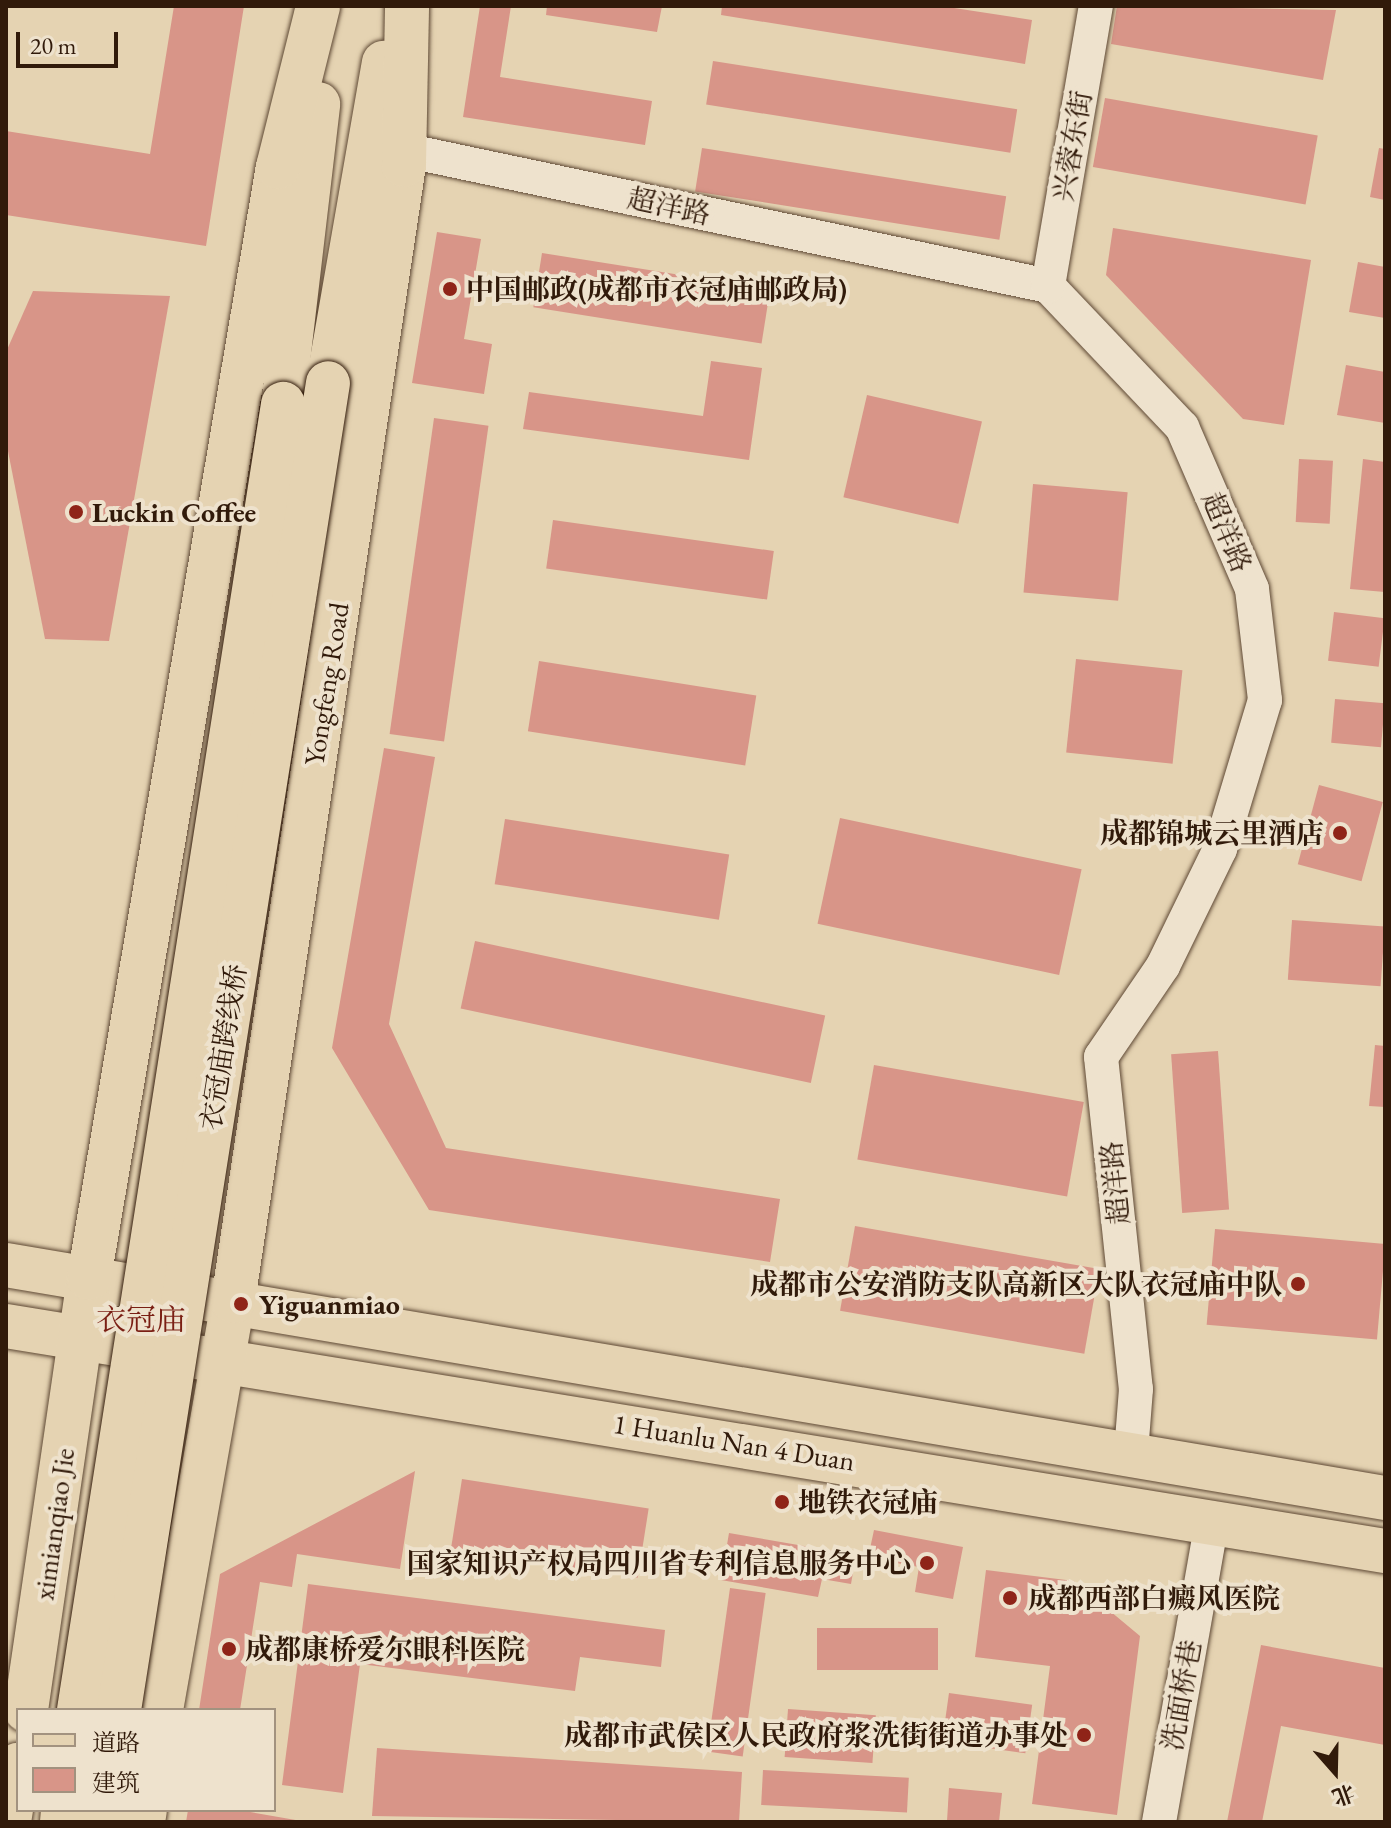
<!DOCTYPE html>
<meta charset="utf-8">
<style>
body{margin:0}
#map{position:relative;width:1391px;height:1828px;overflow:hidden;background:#e5d3b2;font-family:"EB Garamond","Noto Serif SC",serif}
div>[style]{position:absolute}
.building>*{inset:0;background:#d89588;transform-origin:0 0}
.roads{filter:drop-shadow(0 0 2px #5e4834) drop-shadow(0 0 2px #5e4834)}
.minor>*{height:34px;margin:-17px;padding:0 17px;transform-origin:17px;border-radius:17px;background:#eee2cd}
.primary>*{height:44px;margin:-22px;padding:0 22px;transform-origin:22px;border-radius:22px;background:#e5d3b2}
.bridges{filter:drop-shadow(0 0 2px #311a0a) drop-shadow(0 0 2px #311a0a)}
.primary-bridge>*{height:44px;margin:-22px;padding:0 22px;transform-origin:22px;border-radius:22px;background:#e5d3b2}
.dots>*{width:22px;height:22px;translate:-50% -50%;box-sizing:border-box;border:4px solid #eee2cd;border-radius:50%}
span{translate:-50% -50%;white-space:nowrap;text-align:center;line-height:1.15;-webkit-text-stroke:8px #eee2cd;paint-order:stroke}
.street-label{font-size:28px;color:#311a0a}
.poi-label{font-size:28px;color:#311a0a;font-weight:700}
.left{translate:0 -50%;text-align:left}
.right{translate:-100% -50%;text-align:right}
.neighbourhood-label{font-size:30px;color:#7a1f14}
.frame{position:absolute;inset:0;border:8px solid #311a0a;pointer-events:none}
.legend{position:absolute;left:16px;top:1708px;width:260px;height:104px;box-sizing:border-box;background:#eee2cd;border:2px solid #a2927f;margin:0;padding:10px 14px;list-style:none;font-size:24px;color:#311a0a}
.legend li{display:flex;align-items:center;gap:16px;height:40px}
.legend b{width:40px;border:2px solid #a2927f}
.north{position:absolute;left:1295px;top:1732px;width:80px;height:80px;-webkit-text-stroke:6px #eee2cd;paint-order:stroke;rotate:160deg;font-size:22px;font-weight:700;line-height:32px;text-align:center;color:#311a0a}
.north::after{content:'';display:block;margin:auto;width:28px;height:36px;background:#311a0a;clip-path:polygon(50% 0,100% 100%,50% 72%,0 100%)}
.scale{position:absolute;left:16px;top:32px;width:102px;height:36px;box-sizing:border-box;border:4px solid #311a0a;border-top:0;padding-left:10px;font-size:24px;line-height:28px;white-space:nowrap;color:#311a0a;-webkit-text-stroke:6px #eee2cd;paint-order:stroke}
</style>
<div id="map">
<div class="building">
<i style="clip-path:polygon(174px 6px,244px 6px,206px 246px,6px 215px,6px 131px,150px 154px)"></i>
<i style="clip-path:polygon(480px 6px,511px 6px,500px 77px,652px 101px,645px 145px,463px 117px)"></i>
<i style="clip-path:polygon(547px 6px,662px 6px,657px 32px,546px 15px)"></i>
<i style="clip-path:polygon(722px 6px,941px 6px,1032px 20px,1025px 64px,721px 15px)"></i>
<i style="clip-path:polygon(1117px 6px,1336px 10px,1323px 80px,1111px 44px)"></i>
<i style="left:713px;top:61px;width:308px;height:44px;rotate:9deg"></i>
<i style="left:1105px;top:98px;width:216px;height:70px;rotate:10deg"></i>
<i style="left:702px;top:148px;width:308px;height:44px;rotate:9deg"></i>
<i style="clip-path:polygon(1379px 148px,1385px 149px,1385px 200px,1370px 197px)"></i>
<i style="clip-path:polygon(1113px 228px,1311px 260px,1284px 425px,1243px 419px,1106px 275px)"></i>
<i style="clip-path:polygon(437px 232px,481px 239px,464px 339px,492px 344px,484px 394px,412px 383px)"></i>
<i style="left:542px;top:253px;width:231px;height:55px;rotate:9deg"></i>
<i style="clip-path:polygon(1358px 262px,1385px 267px,1385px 318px,1349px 312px)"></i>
<i style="clip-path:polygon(33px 291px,170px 296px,109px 641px,45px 639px,6px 441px,6px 352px)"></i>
<i style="clip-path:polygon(711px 361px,762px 368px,749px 460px,523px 429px,529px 392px,703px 416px)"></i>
<i style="clip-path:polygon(1346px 365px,1385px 372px,1385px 423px,1337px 415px)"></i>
<i style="left:867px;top:395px;width:118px;height:105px;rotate:13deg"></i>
<i style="left:434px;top:418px;width:55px;height:319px;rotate:8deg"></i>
<i style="left:1299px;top:459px;width:34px;height:63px;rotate:3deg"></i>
<i style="clip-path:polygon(1363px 459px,1385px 462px,1385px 592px,1350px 589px)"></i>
<i style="left:1033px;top:484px;width:95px;height:109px;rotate:5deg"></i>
<i style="left:553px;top:520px;width:223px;height:49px;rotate:8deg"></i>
<i style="left:1334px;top:612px;width:51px;height:49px;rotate:7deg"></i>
<i style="left:1076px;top:659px;width:107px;height:94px;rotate:6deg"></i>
<i style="left:539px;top:661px;width:220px;height:71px;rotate:9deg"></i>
<i style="left:1335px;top:699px;width:50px;height:44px;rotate:5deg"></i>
<i style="clip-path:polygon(384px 748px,435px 757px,389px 1024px,446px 1148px,780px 1199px,770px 1262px,429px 1210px,332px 1048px)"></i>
<i style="left:1319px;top:785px;width:66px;height:82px;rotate:15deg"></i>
<i style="left:840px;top:818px;width:247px;height:108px;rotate:12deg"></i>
<i style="left:505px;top:819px;width:227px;height:66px;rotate:9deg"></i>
<i style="left:1292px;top:920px;width:93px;height:60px;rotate:4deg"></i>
<i style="left:475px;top:941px;width:358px;height:69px;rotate:12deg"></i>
<i style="clip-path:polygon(1375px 1045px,1385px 1046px,1385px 1107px,1369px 1106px)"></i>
<i style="left:1218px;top:1051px;width:159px;height:47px;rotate:86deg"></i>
<i style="left:874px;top:1065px;width:213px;height:96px;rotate:10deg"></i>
<i style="left:855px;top:1226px;width:248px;height:86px;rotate:10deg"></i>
<i style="left:1215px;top:1229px;width:171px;height:96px;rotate:5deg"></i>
<i style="clip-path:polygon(415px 1471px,400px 1569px,297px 1554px,292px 1587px,260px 1582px,240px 1710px,199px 1710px,220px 1574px)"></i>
<i style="left:462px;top:1479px;width:189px;height:70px;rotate:9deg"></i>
<i style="clip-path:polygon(874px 1530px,963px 1547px,953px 1599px,915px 1592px,919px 1567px,868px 1558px)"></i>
<i style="clip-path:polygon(729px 1533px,856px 1555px,851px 1584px,822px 1579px,818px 1597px,721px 1580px)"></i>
<i style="clip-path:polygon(986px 1570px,1074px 1581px,1140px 1636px,1117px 1815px,1032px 1804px,1050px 1666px,975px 1657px)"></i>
<i style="clip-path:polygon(308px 1584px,665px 1630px,661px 1667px,580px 1657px,575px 1691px,360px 1664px,343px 1793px,282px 1785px)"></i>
<i style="left:730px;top:1588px;width:36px;height:165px;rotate:8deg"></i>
<i style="left:938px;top:1628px;width:42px;height:121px;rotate:90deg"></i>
<i style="clip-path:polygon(1261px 1645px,1385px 1668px,1385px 1745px,1281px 1726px,1262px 1822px,1227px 1822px)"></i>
<i style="left:949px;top:1693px;width:84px;height:49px;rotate:8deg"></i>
<i style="left:788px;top:1709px;width:88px;height:48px;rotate:4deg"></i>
<i style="clip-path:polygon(377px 1748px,742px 1772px,739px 1822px,372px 1816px)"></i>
<i style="left:763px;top:1770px;width:146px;height:35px;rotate:3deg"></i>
<i style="clip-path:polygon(949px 1788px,1002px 1793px,999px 1822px,947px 1821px)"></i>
<i style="clip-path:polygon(188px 1810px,239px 1810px,307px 1822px,186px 1822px)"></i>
</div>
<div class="roads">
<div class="minor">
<i style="left:404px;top:150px;width:658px;rotate:11.92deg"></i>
<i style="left:1048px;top:286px;width:195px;rotate:46.5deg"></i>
<i style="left:1182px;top:427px;width:176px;rotate:66.6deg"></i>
<i style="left:1252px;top:589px;width:112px;rotate:83.3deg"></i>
<i style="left:1265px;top:700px;width:156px;rotate:106.8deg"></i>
<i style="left:1220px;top:849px;width:130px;rotate:116deg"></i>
<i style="left:1163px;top:966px;width:110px;rotate:124.3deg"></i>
<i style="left:1101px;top:1057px;width:334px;rotate:84deg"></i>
<i style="left:1136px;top:1389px;width:64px;rotate:94.5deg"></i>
<i style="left:1048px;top:286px;width:284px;rotate:-80.3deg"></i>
<i style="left:1159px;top:1822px;width:307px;rotate:-80deg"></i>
</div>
<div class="primary">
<i style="left:328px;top:383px;width:325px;rotate:-80.1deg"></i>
<i style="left:283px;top:404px;width:302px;rotate:-83.3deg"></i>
<i style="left:6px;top:1265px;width:1399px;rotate:9.59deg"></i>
<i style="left:6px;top:1326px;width:1397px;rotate:9.27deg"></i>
<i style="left:26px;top:1710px;width:437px;rotate:-81.7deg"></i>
<i style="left:89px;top:1278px;width:1127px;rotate:-80.35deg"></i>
<i style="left:278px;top:167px;width:166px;rotate:-76deg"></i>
<i style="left:161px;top:1710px;width:415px;rotate:-80deg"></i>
<i style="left:233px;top:1301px;width:1149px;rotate:-81.44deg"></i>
<i style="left:404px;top:165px;width:159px;rotate:-88.9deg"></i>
<i style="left:9px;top:1822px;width:58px;rotate:-81deg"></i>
<i style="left:62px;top:1822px;width:12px;rotate:-85deg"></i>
<i style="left:101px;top:1822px;width:12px;rotate:-81deg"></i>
<i style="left:143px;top:1822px;width:12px;rotate:-81deg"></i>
</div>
</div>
<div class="bridges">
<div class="primary-bridge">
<i style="left:79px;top:1710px;width:1322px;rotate:-81.12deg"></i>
<i style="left:119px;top:1710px;width:1343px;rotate:-81.05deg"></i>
</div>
</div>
<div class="dots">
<i style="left:450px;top:289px;background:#8f2418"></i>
<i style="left:76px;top:512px;background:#8f2418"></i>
<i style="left:1340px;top:833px;background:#8f2418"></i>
<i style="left:1298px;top:1284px;background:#8f2418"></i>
<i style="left:241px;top:1304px;background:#8f2418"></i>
<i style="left:782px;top:1502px;background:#8f2418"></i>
<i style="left:927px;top:1563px;background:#8f2418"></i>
<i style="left:1010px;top:1598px;background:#8f2418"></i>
<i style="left:229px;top:1649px;background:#8f2418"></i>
<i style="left:1084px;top:1735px;background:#8f2418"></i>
</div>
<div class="street-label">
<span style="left:1072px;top:146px;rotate:-80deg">兴蓉东街</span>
<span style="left:669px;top:206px;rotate:12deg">超洋路</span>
<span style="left:1227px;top:532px;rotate:67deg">超洋路</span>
<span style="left:326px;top:684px;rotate:-81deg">Yongfeng Road</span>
<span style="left:223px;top:1047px;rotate:-81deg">衣冠庙跨线桥</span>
<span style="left:1115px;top:1183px;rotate:-96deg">超洋路</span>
<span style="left:734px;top:1442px;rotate:9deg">1 Huanlu Nan 4 Duan</span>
<span style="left:54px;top:1524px;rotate:-82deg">ximianqiao Jie</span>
<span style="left:1181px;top:1695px;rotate:-80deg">洗面桥巷</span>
</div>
<div class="poi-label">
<span class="left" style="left:466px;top:289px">中国邮政(成都市衣冠庙邮政局)</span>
<span class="left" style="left:92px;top:512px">Luckin Coffee</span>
<span class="right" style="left:1324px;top:833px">成都锦城云里酒店</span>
<span class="right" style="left:1282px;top:1284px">成都市公安消防支队高新区大队衣冠庙中队</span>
<span class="left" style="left:259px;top:1304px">Yiguanmiao</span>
<span class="left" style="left:798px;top:1502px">地铁衣冠庙</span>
<span class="right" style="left:911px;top:1563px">国家知识产权局四川省专利信息服务中心</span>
<span class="left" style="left:1028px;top:1598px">成都西部白癜风医院</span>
<span class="left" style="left:245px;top:1649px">成都康桥爱尔眼科医院</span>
<span class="right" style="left:1068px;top:1735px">成都市武侯区人民政府浆洗街街道办事处</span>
</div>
<div class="neighbourhood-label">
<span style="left:141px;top:1320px">衣冠庙</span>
</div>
<div class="frame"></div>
<ul class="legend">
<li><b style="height:10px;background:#e5d3b2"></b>道路</li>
<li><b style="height:22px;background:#d89588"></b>建筑</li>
</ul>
<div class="north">北</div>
<div class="scale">20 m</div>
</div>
